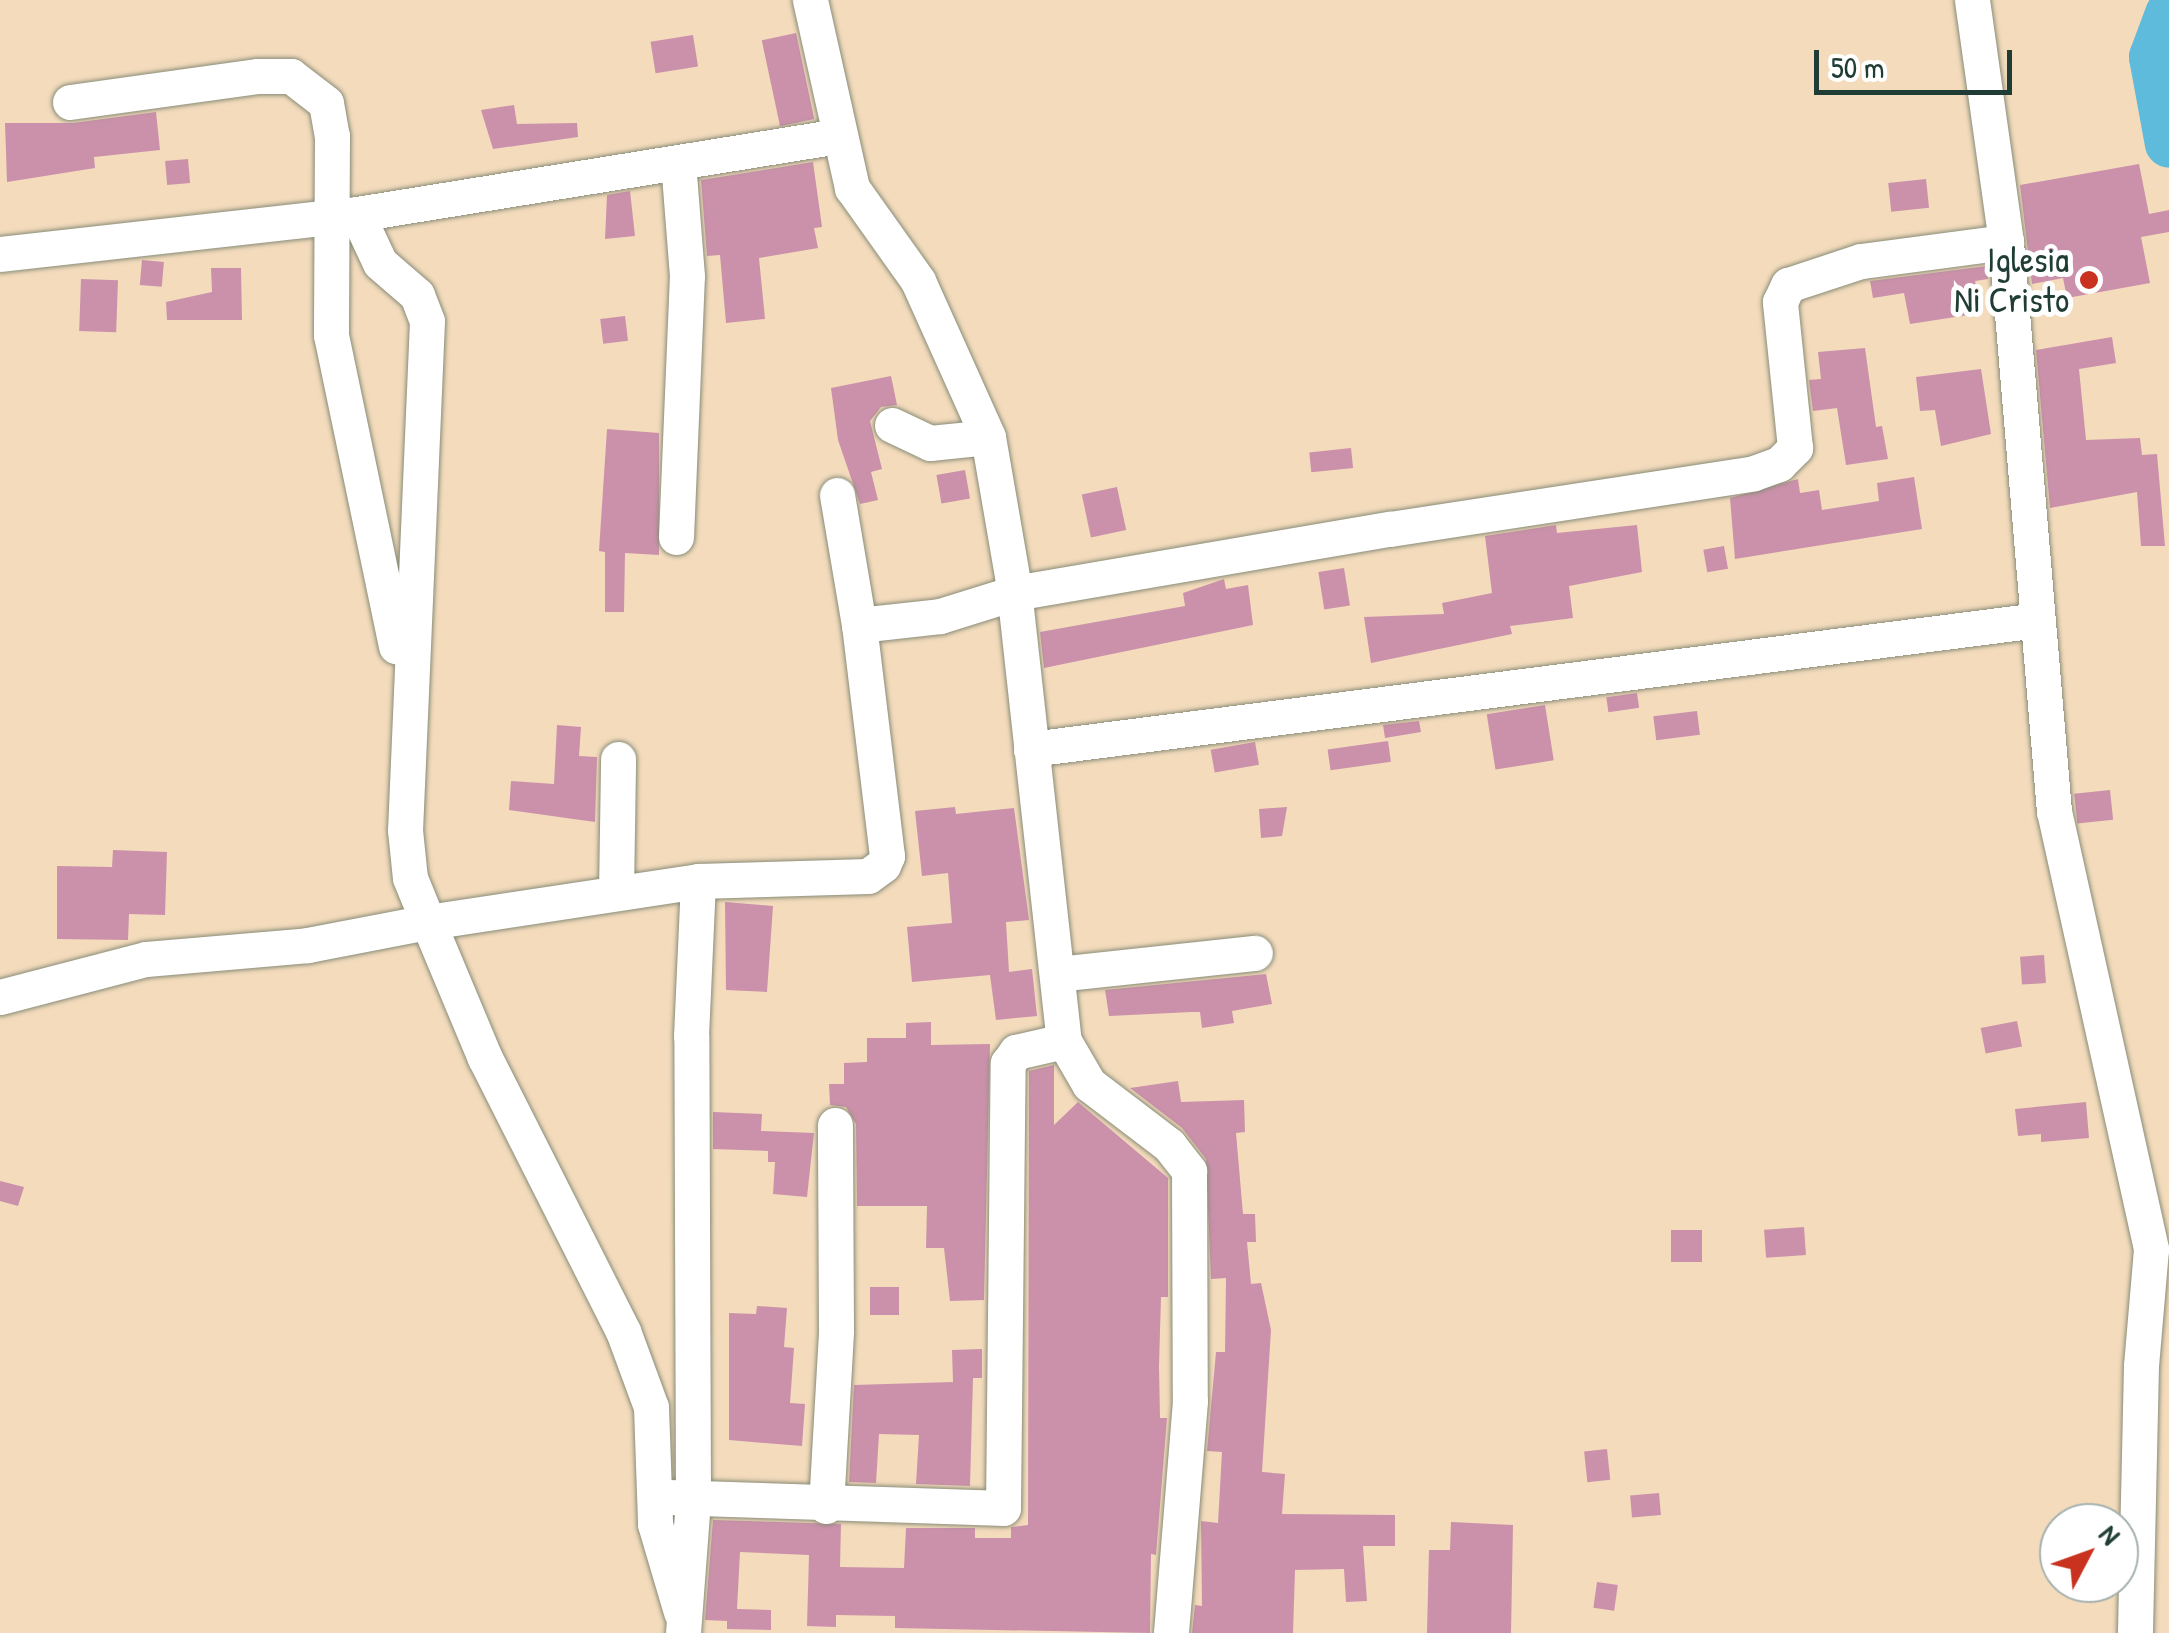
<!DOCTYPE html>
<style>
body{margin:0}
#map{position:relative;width:2169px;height:1633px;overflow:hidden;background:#f3dbbc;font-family:"Patrick Hand",sans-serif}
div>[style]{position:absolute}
.river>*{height:48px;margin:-24px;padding:0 24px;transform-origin:24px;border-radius:24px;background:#5ebbdc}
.building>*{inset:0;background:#cb91ab;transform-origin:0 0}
.roads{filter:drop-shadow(0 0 2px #898c78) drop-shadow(0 0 2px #898c78)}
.minor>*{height:35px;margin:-17.5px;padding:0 17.5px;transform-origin:17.5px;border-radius:17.5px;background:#fff}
.dots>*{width:28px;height:28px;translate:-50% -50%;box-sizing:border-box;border:5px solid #fff;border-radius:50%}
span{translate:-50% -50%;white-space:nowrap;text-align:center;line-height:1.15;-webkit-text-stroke:10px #fff;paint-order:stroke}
.poi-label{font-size:35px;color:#1f3d34}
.right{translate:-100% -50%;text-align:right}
.north{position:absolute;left:2039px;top:1503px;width:100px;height:100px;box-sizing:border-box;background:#fff;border:2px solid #a5b1ae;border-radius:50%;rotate:49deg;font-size:28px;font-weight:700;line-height:40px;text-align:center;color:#1f3d34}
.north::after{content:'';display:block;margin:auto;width:35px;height:45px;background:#c8321e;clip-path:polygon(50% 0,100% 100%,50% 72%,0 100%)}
.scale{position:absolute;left:1814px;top:50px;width:198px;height:45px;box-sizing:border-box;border:5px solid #1f3d34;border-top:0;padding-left:12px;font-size:30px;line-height:35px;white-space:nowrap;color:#1f3d34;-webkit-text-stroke:8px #fff;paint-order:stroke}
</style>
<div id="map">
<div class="river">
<i style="left:2169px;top:14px;width:46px;rotate:110.4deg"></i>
<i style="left:2153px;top:57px;width:88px;rotate:79.6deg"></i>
</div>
<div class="building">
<i style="left:796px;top:33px;width:88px;height:35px;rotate:78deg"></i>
<i style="left:693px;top:35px;width:32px;height:43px;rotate:81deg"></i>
<i style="clip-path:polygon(514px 105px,517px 124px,577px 123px,578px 137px,493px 149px,481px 110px)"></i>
<i style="clip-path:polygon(156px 112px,160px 150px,94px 157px,95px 168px,7px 182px,5px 123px,73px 123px)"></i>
<i style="left:188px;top:159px;width:24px;height:23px;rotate:85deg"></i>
<i style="clip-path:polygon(813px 162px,822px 227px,814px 228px,818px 248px,759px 258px,765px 319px,726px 323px,720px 255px,707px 256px,701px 180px)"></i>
<i style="clip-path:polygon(2139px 164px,2149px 214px,2169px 210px,2169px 232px,2141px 237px,2150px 283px,2067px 298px,2063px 278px,2032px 284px,2020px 185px)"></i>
<i style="left:1926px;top:179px;width:29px;height:38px;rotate:84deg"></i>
<i style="clip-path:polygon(630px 191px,635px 236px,605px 239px,607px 195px)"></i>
<i style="left:142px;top:260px;width:22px;height:25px;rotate:5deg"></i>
<i style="clip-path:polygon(1987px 266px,1988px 279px,1975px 281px,1981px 313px,1910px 324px,1904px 293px,1873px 298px,1870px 281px)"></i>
<i style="clip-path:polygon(211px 268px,241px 268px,242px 320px,167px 320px,166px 302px,212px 292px)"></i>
<i style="left:81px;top:279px;width:37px;height:52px;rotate:2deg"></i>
<i style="left:625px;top:316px;width:25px;height:25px;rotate:83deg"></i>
<i style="clip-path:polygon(2112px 337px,2116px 363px,2079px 369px,2086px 440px,2140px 438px,2142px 455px,2157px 454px,2165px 546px,2141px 546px,2137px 492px,2050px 508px,2036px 350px)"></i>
<i style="clip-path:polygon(1865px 348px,1876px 427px,1882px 426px,1888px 459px,1846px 465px,1837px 408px,1813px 411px,1809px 380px,1821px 379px,1818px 352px)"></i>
<i style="clip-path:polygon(1981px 369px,1991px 434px,1941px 446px,1935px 410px,1920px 411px,1916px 377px)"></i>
<i style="clip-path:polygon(891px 376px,897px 405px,881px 407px,870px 421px,882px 469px,871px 472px,878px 500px,860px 504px,838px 440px,831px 388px)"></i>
<i style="clip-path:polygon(607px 429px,659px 433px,659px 555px,625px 553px,624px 612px,605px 612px,605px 552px,599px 551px)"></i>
<i style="left:1351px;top:448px;width:20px;height:42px;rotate:84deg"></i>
<i style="left:965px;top:470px;width:29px;height:29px;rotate:80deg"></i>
<i style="clip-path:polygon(1914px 477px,1922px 529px,1735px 559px,1730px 498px,1798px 479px,1800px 493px,1819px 490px,1822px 510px,1879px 501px,1877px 483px)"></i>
<i style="left:1117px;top:487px;width:44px;height:36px;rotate:78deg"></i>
<i style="clip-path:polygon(1556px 525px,1557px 533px,1637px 525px,1642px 572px,1569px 586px,1573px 618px,1510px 626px,1512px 634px,1371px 663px,1364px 617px,1444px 614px,1442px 603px,1492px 593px,1485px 536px)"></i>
<i style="left:1724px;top:546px;width:23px;height:21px;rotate:80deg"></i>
<i style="left:1344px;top:568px;width:38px;height:26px;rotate:81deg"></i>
<i style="clip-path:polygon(1224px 579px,1226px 589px,1248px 585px,1253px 625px,1044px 668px,1040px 632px,1185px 606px,1183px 593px)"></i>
<i style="left:1637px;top:693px;width:15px;height:31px;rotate:82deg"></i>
<i style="left:1545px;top:705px;width:56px;height:59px;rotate:81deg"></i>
<i style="left:1697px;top:711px;width:24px;height:44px;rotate:83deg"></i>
<i style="clip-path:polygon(1419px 721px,1421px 732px,1385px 738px,1383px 725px)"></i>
<i style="clip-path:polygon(557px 725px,581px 727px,579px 756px,597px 757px,595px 822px,509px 810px,511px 781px,554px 784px)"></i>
<i style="left:1388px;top:741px;width:21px;height:61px;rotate:82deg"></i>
<i style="left:1255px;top:742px;width:23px;height:45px;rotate:80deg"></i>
<i style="left:2110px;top:790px;width:30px;height:36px;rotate:84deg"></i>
<i style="clip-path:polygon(955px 807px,956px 814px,1014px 808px,1029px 920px,1006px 922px,1009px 972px,1032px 969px,1037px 1016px,996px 1020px,990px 975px,912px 982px,907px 927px,952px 923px,948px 873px,922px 876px,915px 811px)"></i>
<i style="clip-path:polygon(1287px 807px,1282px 836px,1261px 838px,1259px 809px)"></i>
<i style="clip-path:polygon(113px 850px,167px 852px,165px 915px,129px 914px,128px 940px,57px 939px,57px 866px,112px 867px)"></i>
<i style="clip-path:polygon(725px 902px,773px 906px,767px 992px,726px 990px)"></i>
<i style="left:2044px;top:955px;width:28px;height:24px;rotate:86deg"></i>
<i style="clip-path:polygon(1266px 974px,1272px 1004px,1232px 1011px,1234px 1023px,1202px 1028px,1200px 1012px,1192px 1012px,1109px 1016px,1105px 990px)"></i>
<i style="left:2017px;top:1021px;width:26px;height:37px;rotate:79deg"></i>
<i style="clip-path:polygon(931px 1022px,931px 1045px,990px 1044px,984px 1300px,950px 1301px,944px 1248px,926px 1248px,927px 1206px,857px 1206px,856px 1124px,846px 1107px,830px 1105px,829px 1084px,844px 1084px,844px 1063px,867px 1062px,867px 1038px,906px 1038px,906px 1023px)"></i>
<i style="clip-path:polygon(1054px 1065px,1054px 1125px,1078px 1102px,1168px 1178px,1168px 1297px,1161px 1297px,1159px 1366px,1160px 1418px,1167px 1418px,1156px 1555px,1151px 1554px,1150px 1633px,895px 1628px,895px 1616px,836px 1615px,836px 1627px,807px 1626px,809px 1555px,740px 1552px,737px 1609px,771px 1610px,771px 1630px,727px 1629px,727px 1621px,705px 1620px,713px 1520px,841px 1524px,840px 1567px,904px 1568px,906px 1528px,975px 1528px,975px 1538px,1011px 1538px,1011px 1527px,1028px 1525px,1029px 1071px)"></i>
<i style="clip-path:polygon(1178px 1081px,1181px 1102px,1244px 1100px,1245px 1132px,1236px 1133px,1243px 1214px,1255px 1214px,1256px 1242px,1247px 1242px,1251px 1284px,1261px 1283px,1271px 1330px,1262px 1472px,1285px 1474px,1282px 1514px,1395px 1515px,1395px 1546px,1363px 1546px,1367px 1601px,1346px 1602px,1344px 1569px,1295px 1570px,1293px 1633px,1192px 1633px,1195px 1605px,1202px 1606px,1201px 1521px,1218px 1523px,1222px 1452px,1207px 1451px,1216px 1352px,1225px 1352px,1226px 1278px,1211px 1279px,1206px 1159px,1182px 1128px,1130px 1088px)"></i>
<i style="clip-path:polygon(2086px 1102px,2089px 1138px,2041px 1142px,2041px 1134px,2018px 1136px,2015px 1109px)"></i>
<i style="clip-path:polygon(713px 1112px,762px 1114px,761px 1131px,814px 1133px,807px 1197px,773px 1194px,775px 1162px,768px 1162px,768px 1151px,713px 1149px)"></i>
<i style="clip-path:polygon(0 1181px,24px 1187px,18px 1206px,0 1201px)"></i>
<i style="left:1804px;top:1227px;width:28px;height:40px;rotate:86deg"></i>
<i style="left:1671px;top:1230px;width:31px;height:32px"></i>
<i style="left:870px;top:1287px;width:29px;height:28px"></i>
<i style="clip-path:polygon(757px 1306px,787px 1308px,784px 1347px,794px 1348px,790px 1403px,805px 1404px,802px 1446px,729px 1440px,729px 1313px,756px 1314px)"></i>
<i style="clip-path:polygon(982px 1349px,982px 1378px,973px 1378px,970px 1486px,916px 1484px,919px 1435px,879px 1434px,876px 1483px,849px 1482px,854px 1385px,953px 1382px,952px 1350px)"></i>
<i style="left:1607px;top:1449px;width:31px;height:23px;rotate:84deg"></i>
<i style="left:1659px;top:1493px;width:22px;height:29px;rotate:85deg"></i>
<i style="clip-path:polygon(1451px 1522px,1513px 1525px,1511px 1633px,1427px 1633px,1429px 1550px,1450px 1550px)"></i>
<i style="left:1597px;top:1582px;width:21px;height:26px;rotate:8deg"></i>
</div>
<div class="roads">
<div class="minor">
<i style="left:810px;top:0;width:193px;rotate:77.4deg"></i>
<i style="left:852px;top:188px;width:114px;rotate:54.6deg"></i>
<i style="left:918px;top:281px;width:171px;rotate:65.8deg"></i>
<i style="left:988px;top:437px;width:146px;rotate:80.2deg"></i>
<i style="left:1013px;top:581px;width:463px;rotate:83.7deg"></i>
<i style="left:1064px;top:1041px;width:50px;rotate:59.8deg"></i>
<i style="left:1089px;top:1084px;width:101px;rotate:37.3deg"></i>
<i style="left:1169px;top:1145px;width:33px;rotate:52deg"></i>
<i style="left:1189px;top:1171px;width:230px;rotate:89.8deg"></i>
<i style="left:1190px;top:1401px;width:233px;rotate:94.7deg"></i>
<i style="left:1972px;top:0;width:244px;rotate:82deg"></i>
<i style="left:2006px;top:242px;width:571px;rotate:85.18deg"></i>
<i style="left:2054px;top:811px;width:449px;rotate:77.5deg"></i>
<i style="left:2151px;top:1249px;width:117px;rotate:94.9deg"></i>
<i style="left:2141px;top:1366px;width:267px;rotate:91.3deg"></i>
<i style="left:70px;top:102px;width:190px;rotate:-7.9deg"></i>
<i style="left:258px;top:76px;width:33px"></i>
<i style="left:291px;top:76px;width:44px;rotate:37.6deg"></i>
<i style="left:326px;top:103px;width:34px;rotate:80deg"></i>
<i style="left:332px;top:136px;width:199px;rotate:90.3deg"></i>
<i style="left:331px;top:335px;width:318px;rotate:78.2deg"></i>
<i style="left:357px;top:214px;width:54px;rotate:64.9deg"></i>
<i style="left:380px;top:263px;width:49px;rotate:40.9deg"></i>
<i style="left:417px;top:295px;width:28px;rotate:69deg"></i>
<i style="left:427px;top:321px;width:509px;rotate:92.47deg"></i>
<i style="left:405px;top:830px;width:48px;rotate:84.1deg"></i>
<i style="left:410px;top:878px;width:48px;rotate:67.8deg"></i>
<i style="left:428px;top:922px;width:273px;rotate:-8.6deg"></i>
<i style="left:0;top:254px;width:359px;rotate:-6.4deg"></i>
<i style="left:357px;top:214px;width:489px;rotate:-9.2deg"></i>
<i style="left:892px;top:425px;width:42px;rotate:25.3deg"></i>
<i style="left:930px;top:443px;width:58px;rotate:-5.9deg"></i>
<i style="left:837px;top:495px;width:132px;rotate:80.4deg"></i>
<i style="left:676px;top:537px;width:261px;rotate:-87.6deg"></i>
<i style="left:687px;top:276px;width:114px;rotate:-94.5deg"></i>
<i style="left:1031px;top:749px;width:1015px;rotate:-7.3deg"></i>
<i style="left:616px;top:893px;width:134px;rotate:-89.1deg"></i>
<i style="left:1057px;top:974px;width:199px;rotate:-6.1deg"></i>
<i style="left:0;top:997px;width:151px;rotate:-14.6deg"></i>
<i style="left:146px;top:959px;width:163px;rotate:-4.9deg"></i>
<i style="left:308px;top:945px;width:122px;rotate:-10.9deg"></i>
<i style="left:428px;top:922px;width:147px;rotate:67.3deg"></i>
<i style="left:485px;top:1058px;width:306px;rotate:63.2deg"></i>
<i style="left:623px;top:1331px;width:81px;rotate:69.8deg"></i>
<i style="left:651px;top:1407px;width:117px;rotate:88deg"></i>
<i style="left:655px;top:1524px;width:92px;rotate:73.5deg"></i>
<i style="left:671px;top:1497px;width:332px;rotate:1.9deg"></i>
<i style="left:1003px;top:1508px;width:445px;rotate:-89.4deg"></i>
<i style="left:1008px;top:1063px;width:14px;rotate:-54deg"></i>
<i style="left:1016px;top:1052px;width:49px;rotate:-12.9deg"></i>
<i style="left:826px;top:1506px;width:176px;rotate:-86.7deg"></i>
<i style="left:836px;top:1330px;width:205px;rotate:-90.3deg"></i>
<i style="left:683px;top:1633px;width:133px;rotate:-85.7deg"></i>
<i style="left:693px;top:1500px;width:464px;rotate:-90.2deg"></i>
<i style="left:691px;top:1036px;width:155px;rotate:-87.4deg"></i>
<i style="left:698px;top:881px;width:170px;rotate:-1.7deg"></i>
<i style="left:868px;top:876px;width:19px;rotate:-36deg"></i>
<i style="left:883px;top:865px;width:10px;rotate:-66deg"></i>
<i style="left:887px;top:856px;width:233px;rotate:-96.9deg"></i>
<i style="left:859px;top:625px;width:81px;rotate:-6.3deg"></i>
<i style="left:940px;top:616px;width:77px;rotate:-17.3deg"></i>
<i style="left:1014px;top:593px;width:381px;rotate:-9.7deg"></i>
<i style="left:1390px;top:529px;width:368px;rotate:-8.7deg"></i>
<i style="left:1754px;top:473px;width:27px;rotate:-20deg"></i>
<i style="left:1779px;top:464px;width:23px;rotate:-45deg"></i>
<i style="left:1795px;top:448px;width:147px;rotate:-95.9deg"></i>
<i style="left:1780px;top:302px;width:19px;rotate:-65deg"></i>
<i style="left:1788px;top:285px;width:77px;rotate:-18.2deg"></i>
<i style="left:1861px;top:261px;width:146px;rotate:-7.5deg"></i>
</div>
</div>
<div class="dots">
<i style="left:2089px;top:280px;background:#c8321e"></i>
</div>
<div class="poi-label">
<span class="right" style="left:2069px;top:280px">Iglesia<br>Ni Cristo</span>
</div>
<div class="north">N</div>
<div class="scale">50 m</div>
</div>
